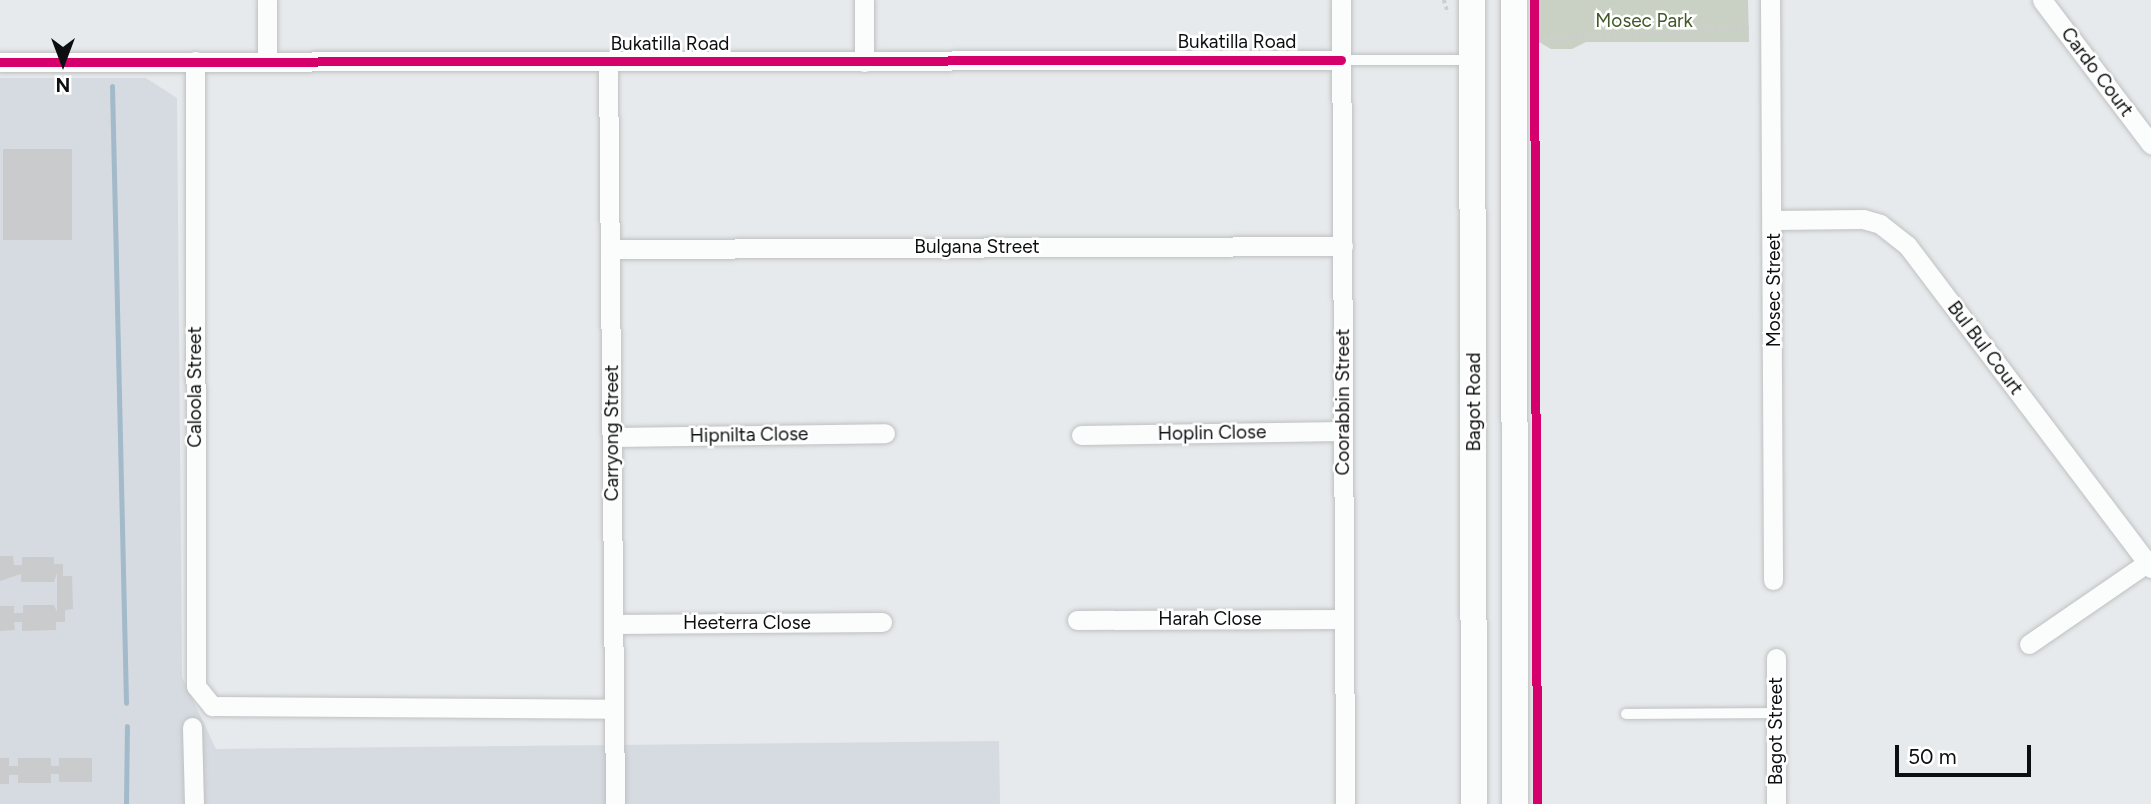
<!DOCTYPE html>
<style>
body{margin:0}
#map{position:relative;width:2151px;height:804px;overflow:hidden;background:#e7eaec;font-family:Figtree,sans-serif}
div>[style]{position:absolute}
.built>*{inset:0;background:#d6dbe1}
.green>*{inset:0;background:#c8d1c3}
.stream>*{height:5px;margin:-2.5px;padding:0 2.5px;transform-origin:2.5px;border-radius:2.5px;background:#a2baca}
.building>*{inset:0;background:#cacbcc;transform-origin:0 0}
.path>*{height:3.5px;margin-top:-1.75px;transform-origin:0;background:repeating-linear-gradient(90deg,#cecece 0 3.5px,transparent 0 7px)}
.roads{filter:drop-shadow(0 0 2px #bfc1c2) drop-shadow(0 0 2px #bfc1c2)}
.lane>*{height:10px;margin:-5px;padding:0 5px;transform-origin:5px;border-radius:5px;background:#fbfcfc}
.street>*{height:19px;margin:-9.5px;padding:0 9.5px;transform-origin:9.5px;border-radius:9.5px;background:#fbfcfc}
.secondary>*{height:26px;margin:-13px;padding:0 13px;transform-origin:13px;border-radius:13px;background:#fbfcfc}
.cycleway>*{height:9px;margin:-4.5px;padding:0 4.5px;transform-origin:4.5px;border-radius:4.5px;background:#d6006c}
span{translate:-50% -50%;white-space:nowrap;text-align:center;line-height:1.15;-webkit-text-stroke:5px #fff;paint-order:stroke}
.park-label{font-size:19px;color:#415827}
.street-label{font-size:19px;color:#0d0e0f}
.north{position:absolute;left:28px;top:28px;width:70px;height:70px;-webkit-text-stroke:5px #fff;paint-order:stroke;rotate:180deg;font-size:19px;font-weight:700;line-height:28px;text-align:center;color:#0d0e0f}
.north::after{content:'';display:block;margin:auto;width:24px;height:32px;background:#0d0e0f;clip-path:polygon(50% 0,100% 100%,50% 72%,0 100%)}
.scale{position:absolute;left:1895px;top:745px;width:136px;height:32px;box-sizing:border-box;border:4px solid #0d0e0f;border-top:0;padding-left:9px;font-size:21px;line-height:24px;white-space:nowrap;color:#0d0e0f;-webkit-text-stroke:5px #fff;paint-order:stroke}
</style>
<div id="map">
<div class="built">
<i style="clip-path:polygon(0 78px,146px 78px,177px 98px,182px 677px,216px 749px,999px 741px,1000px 804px,0 804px)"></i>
</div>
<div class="green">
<i style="clip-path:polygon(1539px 0,1748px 0,1749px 42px,1586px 42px,1572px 49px,1551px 49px,1539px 42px)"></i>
</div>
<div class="stream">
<i style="left:112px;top:86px;width:617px;rotate:88.7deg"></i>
<i style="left:126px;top:804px;width:78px;rotate:-89.3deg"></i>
</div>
<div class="building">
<i style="left:3px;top:149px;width:69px;height:91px"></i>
<i style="clip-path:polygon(0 556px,13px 556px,14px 565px,22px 565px,22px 557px,54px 557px,54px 564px,63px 564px,63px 576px,72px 576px,73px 609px,65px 610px,65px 622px,56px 622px,56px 630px,22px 631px,22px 622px,14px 622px,15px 630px,0 631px,0 606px,14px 606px,14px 613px,23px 613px,23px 605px,54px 605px,57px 612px,57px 573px,54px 582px,21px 582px,21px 574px,0 581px)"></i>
<i style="clip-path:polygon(0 758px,9px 758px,9px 766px,18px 766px,18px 758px,51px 758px,51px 766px,59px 766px,59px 758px,92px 758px,92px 782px,59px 782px,59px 774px,51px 774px,51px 783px,18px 783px,18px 775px,9px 775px,9px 784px,0 784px)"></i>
</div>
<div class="path">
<i style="left:1444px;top:0;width:14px;rotate:73deg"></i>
<i style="left:1536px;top:39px;width:216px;rotate:-2.9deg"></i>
</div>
<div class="roads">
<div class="lane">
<i style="left:1341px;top:60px;width:131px"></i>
<i style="left:1626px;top:714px;width:150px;rotate:-0.4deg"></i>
</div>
<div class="street">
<i style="left:864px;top:0;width:62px;rotate:90deg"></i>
<i style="left:1341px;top:0;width:804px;rotate:89.71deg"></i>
<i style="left:1770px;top:0;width:580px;rotate:89.7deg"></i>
<i style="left:2042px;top:0;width:181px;rotate:52.9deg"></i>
<i style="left:267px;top:60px;width:60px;rotate:-90deg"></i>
<i style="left:195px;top:61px;width:625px;rotate:89.91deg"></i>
<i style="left:196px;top:686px;width:26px;rotate:51deg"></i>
<i style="left:212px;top:706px;width:402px;rotate:0.4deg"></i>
<i style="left:0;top:62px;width:1341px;rotate:-0.09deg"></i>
<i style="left:608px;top:62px;width:742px;rotate:89.46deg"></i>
<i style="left:1775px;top:220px;width:88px;rotate:-0.7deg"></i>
<i style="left:1863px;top:219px;width:18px;rotate:16deg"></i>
<i style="left:1880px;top:224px;width:34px;rotate:38deg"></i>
<i style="left:1907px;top:245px;width:405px;rotate:52.9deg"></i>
<i style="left:611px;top:249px;width:732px;rotate:-0.23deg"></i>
<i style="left:1081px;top:435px;width:262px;rotate:-0.9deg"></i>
<i style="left:612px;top:437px;width:273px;rotate:-0.8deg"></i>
<i style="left:1077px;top:620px;width:265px;rotate:-0.2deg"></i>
<i style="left:613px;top:624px;width:269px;rotate:-0.4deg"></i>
<i style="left:2029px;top:644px;width:143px;rotate:-34.5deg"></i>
<i style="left:1776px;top:658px;width:146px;rotate:90deg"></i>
<i style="left:192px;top:727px;width:77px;rotate:88.5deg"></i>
</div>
<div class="secondary">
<i style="left:1472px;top:0;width:804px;rotate:89.86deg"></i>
<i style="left:1514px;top:0;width:804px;rotate:89.93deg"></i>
</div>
</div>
<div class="cycleway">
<i style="left:1534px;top:0;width:804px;rotate:89.79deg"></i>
<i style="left:0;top:62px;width:1341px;rotate:-0.09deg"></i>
</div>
<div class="park-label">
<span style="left:1644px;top:21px">Mosec Park</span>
</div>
<div class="street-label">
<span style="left:1237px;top:42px">Bukatilla Road</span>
<span style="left:670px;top:44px">Bukatilla Road</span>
<span style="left:2097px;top:72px;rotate:53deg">Cardo Court</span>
<span style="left:977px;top:247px">Bulgana Street</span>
<span style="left:1774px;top:290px;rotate:-90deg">Mosec Street</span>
<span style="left:1985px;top:348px;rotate:53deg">Bul Bul Court</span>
<span style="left:195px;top:387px;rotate:-90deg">Caloola Street</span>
<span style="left:1343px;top:402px;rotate:-90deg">Coorabbin Street</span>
<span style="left:1474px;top:402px;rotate:-90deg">Bagot Road</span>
<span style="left:612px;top:433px;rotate:-90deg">Carryong Street</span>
<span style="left:1212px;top:433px;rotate:-1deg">Hoplin Close</span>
<span style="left:749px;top:435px;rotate:-1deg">Hipnilta Close</span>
<span style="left:1210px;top:619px">Harah Close</span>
<span style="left:747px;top:623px">Heeterra Close</span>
<span style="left:1776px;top:731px;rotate:-90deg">Bagot Street</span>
</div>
<div class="north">N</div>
<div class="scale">50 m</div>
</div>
